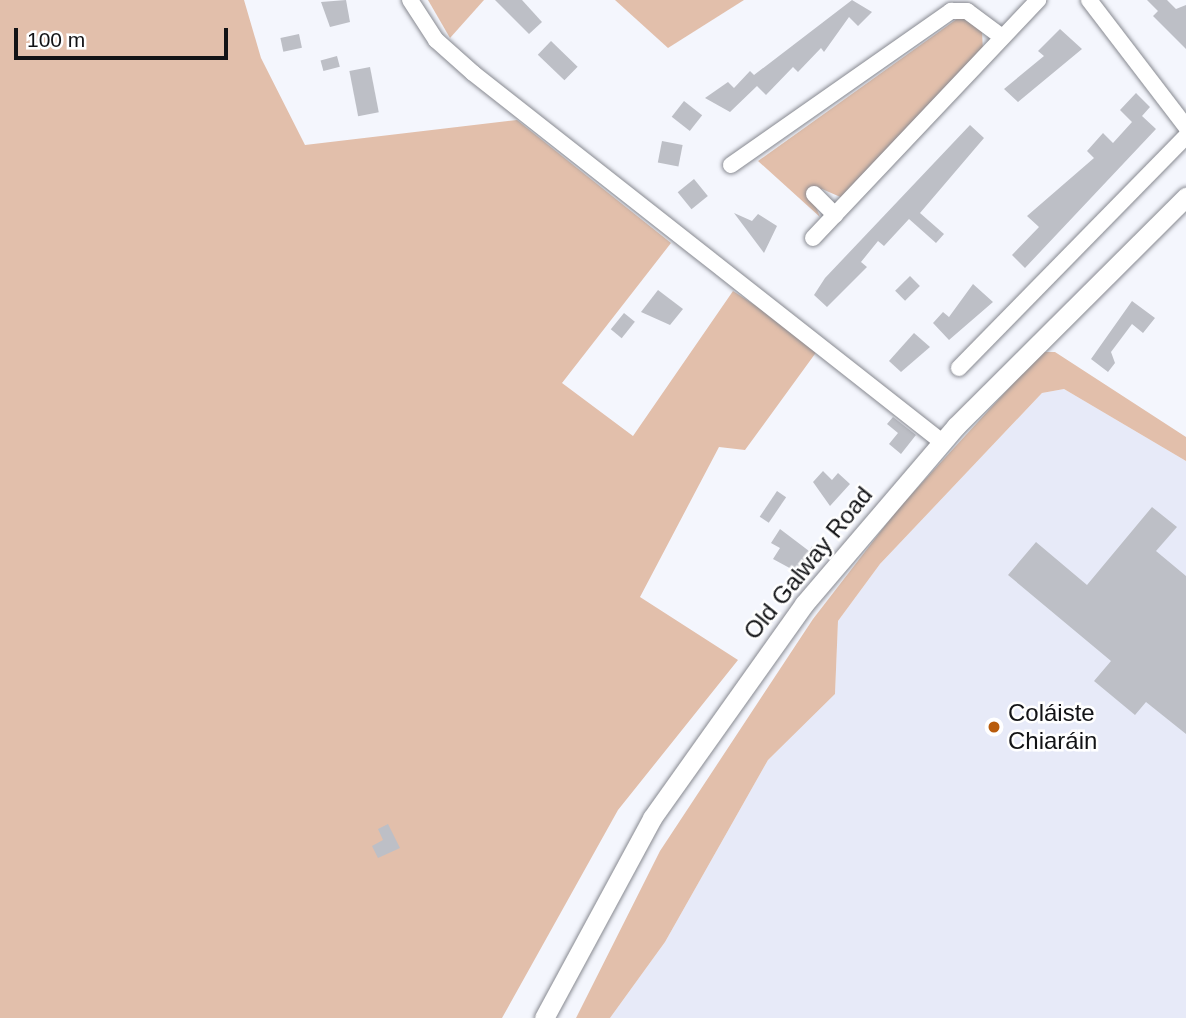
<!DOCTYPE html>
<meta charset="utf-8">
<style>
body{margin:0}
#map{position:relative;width:1186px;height:1018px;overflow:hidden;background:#f4f6fd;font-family:Arial,sans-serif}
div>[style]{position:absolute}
.built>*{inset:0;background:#e7eaf8}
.green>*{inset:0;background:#e2bfab}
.building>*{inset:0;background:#bdbfc6;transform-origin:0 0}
.roads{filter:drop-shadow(0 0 2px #878990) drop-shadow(0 0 2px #878990)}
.minor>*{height:16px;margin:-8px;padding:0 8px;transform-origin:8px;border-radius:8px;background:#fff}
.major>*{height:19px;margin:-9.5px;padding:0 9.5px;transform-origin:9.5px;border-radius:9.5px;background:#fff}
.dots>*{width:19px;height:19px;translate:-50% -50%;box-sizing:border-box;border:4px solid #fff;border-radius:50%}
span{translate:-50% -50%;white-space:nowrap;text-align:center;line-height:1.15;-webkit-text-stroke:5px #fff;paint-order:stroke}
.street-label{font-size:24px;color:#121316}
.poi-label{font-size:24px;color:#121316}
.left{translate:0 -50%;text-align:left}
.scale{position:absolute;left:14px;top:28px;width:214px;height:32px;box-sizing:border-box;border:4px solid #121316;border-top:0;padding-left:9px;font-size:21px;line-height:24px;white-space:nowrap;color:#121316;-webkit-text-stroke:5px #fff;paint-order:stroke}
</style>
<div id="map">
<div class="built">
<i style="clip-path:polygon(1064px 389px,1186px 461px,1186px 1018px,610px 1018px,665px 942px,768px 760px,835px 694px,838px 621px,880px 564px,1042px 393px)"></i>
</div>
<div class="green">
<i style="clip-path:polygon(0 0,244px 0,261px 58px,305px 145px,517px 120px,671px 243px,562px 383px,633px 436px,733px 291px,820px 347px,745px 450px,719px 447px,640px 597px,738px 660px,618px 810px,502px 1018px,0 1018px)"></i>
<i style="clip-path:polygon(428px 0,484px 0,450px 38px)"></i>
<i style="clip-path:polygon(615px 0,744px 0,668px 48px)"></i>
<i style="clip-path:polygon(961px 16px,982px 31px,983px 52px,845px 199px,822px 189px,812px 197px,820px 217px,758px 161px)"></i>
<i style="clip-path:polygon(1042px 352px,1055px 352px,1186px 437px,1186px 461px,1064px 389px,1042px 393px,880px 564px,838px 621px,835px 694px,768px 760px,665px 942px,610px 1018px,576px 1018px,660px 851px,813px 619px,898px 509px)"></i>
</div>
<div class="building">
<i style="clip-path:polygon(346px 0,350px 22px,330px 27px,321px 2px)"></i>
<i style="clip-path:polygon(495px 0,522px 0,542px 22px,529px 34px)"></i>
<i style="clip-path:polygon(852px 0,872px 12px,858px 26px,849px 17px,824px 52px,821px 48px,798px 72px,793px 67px,766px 95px,757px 86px,730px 112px,705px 98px,728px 82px,734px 88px,750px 71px,754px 75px)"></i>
<i style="clip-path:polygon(1147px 0,1167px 0,1176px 9px,1186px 5px,1186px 49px,1153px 16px,1158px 11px)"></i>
<i style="clip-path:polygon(1060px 29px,1082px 49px,1018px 102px,1004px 89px,1044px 56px,1038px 51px)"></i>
<i style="left:299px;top:34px;width:14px;height:19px;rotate:78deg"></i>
<i style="left:551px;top:41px;width:37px;height:19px;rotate:44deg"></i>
<i style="left:337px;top:56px;width:11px;height:17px;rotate:75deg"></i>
<i style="left:370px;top:67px;width:46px;height:21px;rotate:79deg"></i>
<i style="clip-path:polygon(1136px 93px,1150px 107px,1142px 116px,1156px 129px,1025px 268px,1012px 255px,1039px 227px,1027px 216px,1094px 158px,1087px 151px,1103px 133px,1113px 143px,1132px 122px,1120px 110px)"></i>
<i style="left:684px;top:101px;width:23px;height:20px;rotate:38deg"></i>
<i style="clip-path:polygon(970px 125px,984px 138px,920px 213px,944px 234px,936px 243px,909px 219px,884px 246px,878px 241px,861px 262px,867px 267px,827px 307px,814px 295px,825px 278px)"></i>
<i style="left:662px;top:141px;width:21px;height:22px;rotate:11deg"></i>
<i style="left:694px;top:179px;width:22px;height:21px;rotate:51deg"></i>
<i style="clip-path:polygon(734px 213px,752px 221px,758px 214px,777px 226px,764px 253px)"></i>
<i style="left:910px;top:276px;width:14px;height:21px;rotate:45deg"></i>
<i style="clip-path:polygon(973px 284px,993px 302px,949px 340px,933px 323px,943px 312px,949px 317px)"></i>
<i style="clip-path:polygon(658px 290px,683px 309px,670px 325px,641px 312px)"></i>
<i style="clip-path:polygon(1132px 301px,1155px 318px,1143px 333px,1132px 324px,1111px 352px,1115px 363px,1108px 372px,1091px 359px)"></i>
<i style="left:624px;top:313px;width:14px;height:21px;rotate:39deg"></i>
<i style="clip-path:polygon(914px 333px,930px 347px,901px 372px,889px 361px)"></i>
<i style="clip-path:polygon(893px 417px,916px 435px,901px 454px,889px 444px,898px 433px,887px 424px)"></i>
<i style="clip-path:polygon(823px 471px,832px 480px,838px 473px,850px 484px,830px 506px,813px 482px)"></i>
<i style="left:777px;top:491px;width:11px;height:31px;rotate:34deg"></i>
<i style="clip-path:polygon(1152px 507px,1177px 527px,1156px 551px,1186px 576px,1186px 734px,1146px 702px,1135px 715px,1094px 681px,1111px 661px,1008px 575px,1036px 542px,1087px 585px)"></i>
<i style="clip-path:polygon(780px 529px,809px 551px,812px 546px,822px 552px,813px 567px,803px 562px,797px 572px,773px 559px,780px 548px,771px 543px)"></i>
<i style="clip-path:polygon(388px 824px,400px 848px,378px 858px,372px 846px,383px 840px,378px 829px)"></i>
</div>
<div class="roads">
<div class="minor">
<i style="left:410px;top:0;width:48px;rotate:57deg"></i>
<i style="left:436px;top:40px;width:50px;rotate:41.7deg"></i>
<i style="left:473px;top:73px;width:597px;rotate:38.19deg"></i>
<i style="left:1089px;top:0;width:160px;rotate:52.6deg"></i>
<i style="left:731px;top:165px;width:269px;rotate:-35deg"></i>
<i style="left:951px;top:11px;width:16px"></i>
<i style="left:967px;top:11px;width:44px;rotate:36.6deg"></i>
<i style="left:814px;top:194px;width:30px;rotate:45deg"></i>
<i style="left:813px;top:238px;width:328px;rotate:-46.6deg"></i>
<i style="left:959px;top:368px;width:325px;rotate:-45.6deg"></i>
</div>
<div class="major">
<i style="left:544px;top:1018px;width:227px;rotate:-61.6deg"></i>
<i style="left:652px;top:818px;width:262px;rotate:-54.6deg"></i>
<i style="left:804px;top:604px;width:234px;rotate:-49.5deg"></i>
<i style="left:956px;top:426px;width:325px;rotate:-44.9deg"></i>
</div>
</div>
<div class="dots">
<i style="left:994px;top:727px;background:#b85b0c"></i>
</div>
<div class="street-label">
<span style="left:808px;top:563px;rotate:-51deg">Old Galway Road</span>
</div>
<div class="poi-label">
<span class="left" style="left:1008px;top:727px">Coláiste<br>Chiaráin</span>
</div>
<div class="scale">100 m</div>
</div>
